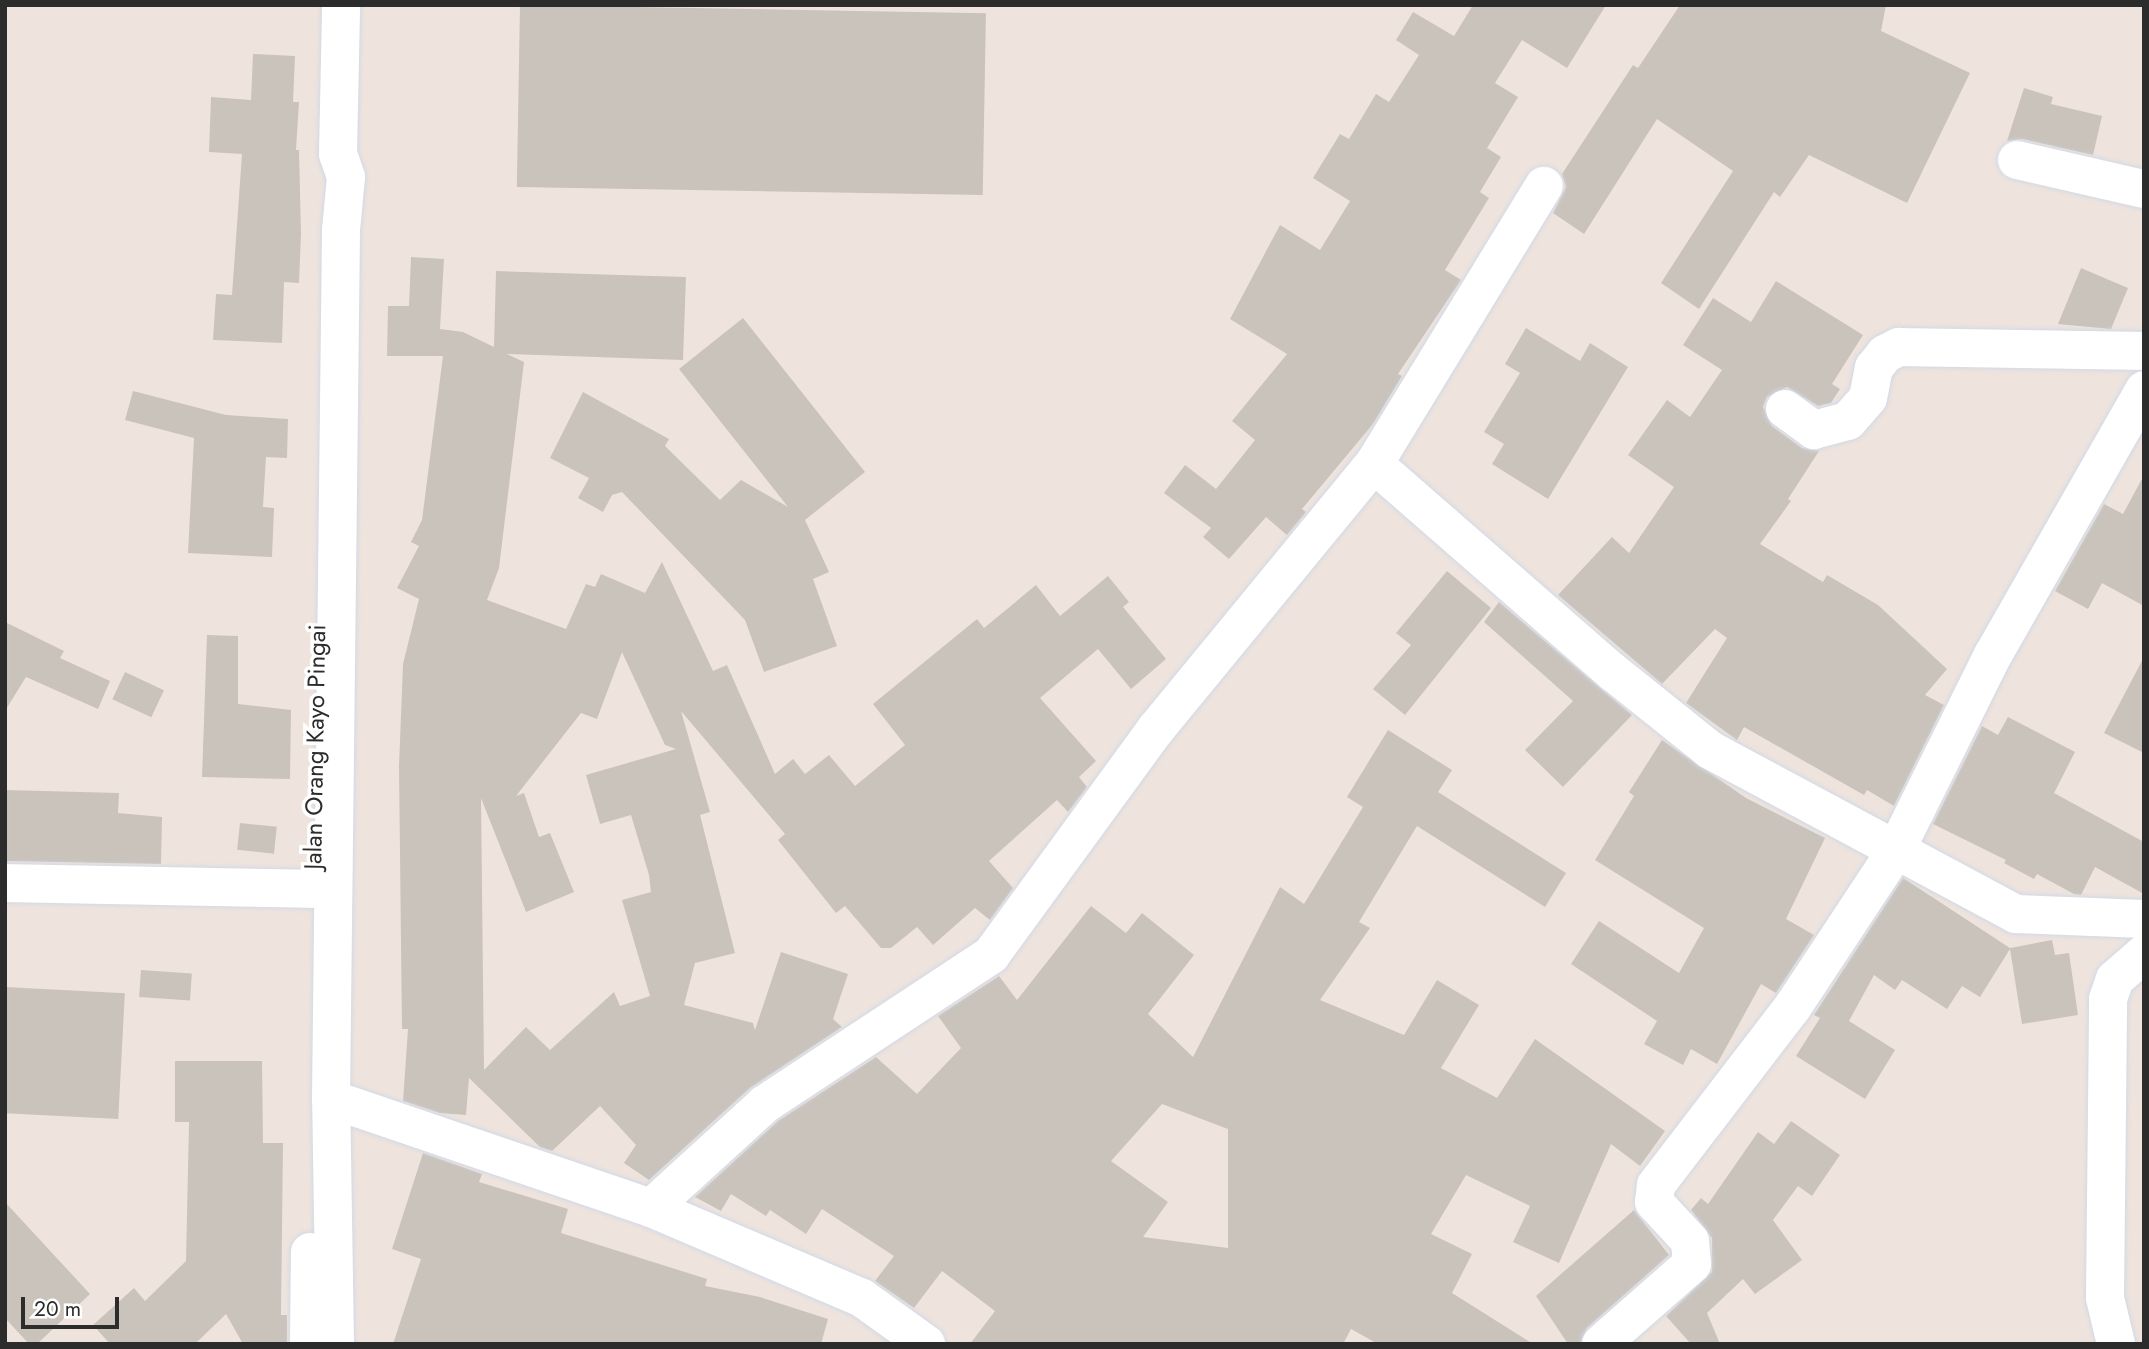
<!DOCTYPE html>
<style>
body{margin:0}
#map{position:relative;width:2149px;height:1349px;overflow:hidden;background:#efe4dd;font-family:Jost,sans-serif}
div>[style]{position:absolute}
.building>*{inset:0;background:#c9c3bc;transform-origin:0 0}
.roads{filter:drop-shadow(0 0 2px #d2d9e6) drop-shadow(0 0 2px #d2d9e6)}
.street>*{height:38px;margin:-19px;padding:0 19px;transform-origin:19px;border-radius:19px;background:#fff}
.secondary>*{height:38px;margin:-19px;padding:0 19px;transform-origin:19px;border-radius:19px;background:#fff}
span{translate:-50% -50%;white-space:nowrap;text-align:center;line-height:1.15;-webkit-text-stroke:7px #fff;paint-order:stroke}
.street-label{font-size:24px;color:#2c2c2c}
.frame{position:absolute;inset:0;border:7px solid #2c2c2c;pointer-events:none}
.scale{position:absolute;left:21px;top:1297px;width:98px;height:32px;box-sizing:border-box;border:4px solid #2c2c2c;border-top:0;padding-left:9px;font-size:21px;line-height:24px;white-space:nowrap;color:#2c2c2c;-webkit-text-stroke:5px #fff;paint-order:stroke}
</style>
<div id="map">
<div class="building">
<i style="left:520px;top:5px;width:466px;height:182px;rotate:1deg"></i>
<i style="clip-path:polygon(1473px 5px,1606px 5px,1567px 68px,1522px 40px,1495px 83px,1518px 97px,1487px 148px,1501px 157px,1480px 192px,1489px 198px,1445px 270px,1461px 280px,1398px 374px,1402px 376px,1373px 424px,1302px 509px,1306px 512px,1287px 535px,1266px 517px,1229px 559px,1203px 537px,1211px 528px,1164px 493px,1185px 465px,1216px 489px,1255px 440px,1232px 421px,1287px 354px,1230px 319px,1280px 225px,1320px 250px,1350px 201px,1313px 178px,1340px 134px,1349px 139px,1376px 94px,1389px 102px,1419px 55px,1396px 40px,1413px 12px,1454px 36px)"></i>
<i style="clip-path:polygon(1680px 5px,1886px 5px,1881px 31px,1970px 73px,1907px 203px,1809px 155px,1780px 197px,1774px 192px,1699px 309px,1661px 283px,1733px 171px,1657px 119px,1584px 234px,1553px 213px,1566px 187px,1562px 174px,1633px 65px,1638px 68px)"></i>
<i style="clip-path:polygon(253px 54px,295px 56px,293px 102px,299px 102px,296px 150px,299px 150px,301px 234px,299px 283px,284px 282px,282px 343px,213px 340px,216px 294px,232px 295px,242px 154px,209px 152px,211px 97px,251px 100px)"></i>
<i style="clip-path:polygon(2024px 88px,2053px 97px,2051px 104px,2102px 116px,2093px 155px,2022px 139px,2007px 141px)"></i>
<i style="clip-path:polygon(evenodd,411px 257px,444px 259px,440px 329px,463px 332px,494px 347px,496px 271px,686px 277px,683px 360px,507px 354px,524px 362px,499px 568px,487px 600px,566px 629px,586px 584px,595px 587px,601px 574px,645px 593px,662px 562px,713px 671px,727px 665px,775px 774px,793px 759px,805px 774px,829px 755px,855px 786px,905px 745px,873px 704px,977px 619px,984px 628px,1036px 585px,1060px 616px,1108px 576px,1129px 602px,1123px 607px,1166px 659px,1131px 689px,1098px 649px,1040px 698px,1096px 761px,1079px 777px,1087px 787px,1068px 812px,1057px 800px,989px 861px,1013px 888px,990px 920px,975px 908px,933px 945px,917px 927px,891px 948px,881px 948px,845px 906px,836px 913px,778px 840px,785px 834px,681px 711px,710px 812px,700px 815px,735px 953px,695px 963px,684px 1005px,753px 1023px,755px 1030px,781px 952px,848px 974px,833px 1019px,842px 1027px,750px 1088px,649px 1180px,624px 1163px,636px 1145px,600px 1106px,552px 1151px,540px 1147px,469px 1078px,466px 1115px,440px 1113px,403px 1101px,408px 1029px,402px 1029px,399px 766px,403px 664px,419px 599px,397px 588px,419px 546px,411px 542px,422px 520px,443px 356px,387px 356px,388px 306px,409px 306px,411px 257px,622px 652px,665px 745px,676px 749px,586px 775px,600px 824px,631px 815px,649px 875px,651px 892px,622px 900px,650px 996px,620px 1006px,614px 992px,550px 1050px,526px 1027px,484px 1070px,481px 798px,526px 912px,574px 892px,550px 833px,539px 837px,524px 793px,516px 796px,581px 713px,597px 719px,622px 652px)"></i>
<i style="clip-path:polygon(2081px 268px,2128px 288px,2111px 329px,2058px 324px)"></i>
<i style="clip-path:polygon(1776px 281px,1863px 335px,1832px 384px,1840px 389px,1831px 403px,1818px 406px,1787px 387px,1767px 397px,1763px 407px,1772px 426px,1802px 448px,1819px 451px,1788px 499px,1791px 501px,1760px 544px,1823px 582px,1827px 575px,1878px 605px,1947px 669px,1925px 695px,1944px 705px,1894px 806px,1867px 790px,1864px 795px,1744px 727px,1737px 740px,1686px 703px,1727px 638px,1715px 629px,1662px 684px,1558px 595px,1612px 537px,1629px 553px,1674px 487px,1628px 455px,1667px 400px,1690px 417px,1722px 370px,1683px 345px,1713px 298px,1751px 322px)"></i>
<i style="clip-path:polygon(743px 318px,865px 472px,805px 520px,829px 572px,813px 579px,837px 646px,764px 672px,745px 620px,622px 492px,612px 495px,603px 512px,578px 498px,589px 478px,550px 458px,583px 392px,669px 439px,665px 446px,720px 500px,741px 480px,788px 507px,679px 369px)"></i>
<i style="clip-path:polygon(1526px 328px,1580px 361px,1590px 343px,1628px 367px,1548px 499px,1492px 464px,1504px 444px,1484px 432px,1520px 373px,1505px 364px)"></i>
<i style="clip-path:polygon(133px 391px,226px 415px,288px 419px,287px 458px,266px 457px,263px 507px,274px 508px,272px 557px,188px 553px,194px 438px,125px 420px)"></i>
<i style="clip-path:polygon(2144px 475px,2144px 606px,2102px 583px,2088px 609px,2055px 591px,2104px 504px,2123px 514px)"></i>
<i style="clip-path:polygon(1447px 571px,1491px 608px,1405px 715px,1373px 689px,1411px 645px,1396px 633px)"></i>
<i style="clip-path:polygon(1499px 602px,1632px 715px,1563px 787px,1525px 750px,1573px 701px,1484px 622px)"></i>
<i style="clip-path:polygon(5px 622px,64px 651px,60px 658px,110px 681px,98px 709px,26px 677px,5px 711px)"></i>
<i style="clip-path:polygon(207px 635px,238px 636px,238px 704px,291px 710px,290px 779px,202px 777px)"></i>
<i style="clip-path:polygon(2144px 657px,2144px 753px,2104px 733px)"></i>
<i style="left:125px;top:672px;width:43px;height:30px;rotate:25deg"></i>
<i style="clip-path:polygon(2008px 717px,2075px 752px,2054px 793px,2144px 842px,2144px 894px,2095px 867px,2081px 895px,2074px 894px,2037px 874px,2034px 879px,2004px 863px,2006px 860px,1933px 824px,1982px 726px,1998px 735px)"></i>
<i style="clip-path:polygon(evenodd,1388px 730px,1452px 770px,1438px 792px,1566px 873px,1545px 907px,1417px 826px,1359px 922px,1370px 928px,1320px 1000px,1404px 1035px,1437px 980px,1479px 1005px,1441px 1068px,1497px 1098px,1535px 1039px,1665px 1131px,1640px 1166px,1611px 1144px,1559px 1263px,1513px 1242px,1530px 1206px,1466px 1175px,1431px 1234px,1472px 1254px,1452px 1293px,1533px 1344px,1378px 1344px,1351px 1329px,1343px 1344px,970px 1344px,995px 1311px,942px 1271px,914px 1308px,875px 1281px,894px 1256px,822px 1209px,806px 1234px,770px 1210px,766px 1216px,731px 1194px,721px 1211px,695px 1197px,778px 1121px,876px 1057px,917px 1094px,961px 1048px,938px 1016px,999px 976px,1017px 1000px,1091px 906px,1126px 933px,1142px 913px,1194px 955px,1148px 1014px,1193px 1057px,1280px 887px,1304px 904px,1363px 807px,1347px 797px,1388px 730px,1162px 1104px,1228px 1129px,1228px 1248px,1143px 1237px,1168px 1202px,1111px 1161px,1162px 1104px)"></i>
<i style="clip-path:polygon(1662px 740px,1746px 798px,1825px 838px,1786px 919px,1814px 935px,1776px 993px,1761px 984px,1717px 1064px,1691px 1049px,1683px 1065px,1644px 1044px,1657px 1021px,1571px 964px,1599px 921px,1679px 973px,1704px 928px,1595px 860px,1634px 796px,1629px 792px)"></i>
<i style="clip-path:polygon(5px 790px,119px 793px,118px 813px,162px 817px,161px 864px,5px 861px)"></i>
<i style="left:240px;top:823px;width:37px;height:27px;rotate:6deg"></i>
<i style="clip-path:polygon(1903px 878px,2010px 948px,2052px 940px,2055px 955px,2069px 953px,2078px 1015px,2022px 1024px,2010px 949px,1980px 997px,1962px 986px,1947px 1009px,1902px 980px,1895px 990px,1874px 975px,1849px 1021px,1895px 1050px,1865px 1099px,1796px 1056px,1820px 1018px,1814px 1015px)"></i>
<i style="left:141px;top:970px;width:51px;height:27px;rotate:4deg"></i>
<i style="left:5px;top:987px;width:120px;height:126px;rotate:3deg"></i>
<i style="clip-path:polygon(175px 1061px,262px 1061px,263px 1143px,283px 1143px,281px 1315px,287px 1315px,287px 1344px,243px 1344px,226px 1314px,195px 1344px,110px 1344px,93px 1325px,134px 1288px,145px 1301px,186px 1261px,189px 1122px,175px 1122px)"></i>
<i style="clip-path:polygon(1791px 1121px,1840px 1155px,1812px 1196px,1798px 1186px,1773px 1220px,1802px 1260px,1755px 1294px,1743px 1279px,1707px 1313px,1720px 1344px,1691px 1344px,1666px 1316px,1712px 1272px,1712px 1238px,1691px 1210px,1701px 1198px,1708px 1204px,1758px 1132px,1774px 1144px)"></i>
<i style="clip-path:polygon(423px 1153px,482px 1174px,479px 1182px,568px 1209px,561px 1233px,707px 1279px,705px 1286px,760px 1297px,828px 1319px,821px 1344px,393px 1344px,421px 1259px,392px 1249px)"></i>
<i style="clip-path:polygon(5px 1202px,90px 1294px,37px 1344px,29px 1344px,5px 1318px)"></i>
<i style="clip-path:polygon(1634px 1210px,1669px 1255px,1587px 1328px,1580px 1344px,1568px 1344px,1536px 1296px)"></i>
</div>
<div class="roads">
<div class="street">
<i style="left:2017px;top:160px;width:130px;rotate:12.9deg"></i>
<i style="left:1785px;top:409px;width:36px;rotate:36deg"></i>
<i style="left:1814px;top:430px;width:35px;rotate:-15deg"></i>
<i style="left:1848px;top:421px;width:30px;rotate:-49deg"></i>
<i style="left:1868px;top:398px;width:31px;rotate:-79deg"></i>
<i style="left:1874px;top:368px;width:18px;rotate:-52deg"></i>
<i style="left:1885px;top:354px;width:16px;rotate:-27deg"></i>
<i style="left:1899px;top:347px;width:245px;rotate:0.9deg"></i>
<i style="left:1374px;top:464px;width:318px;rotate:41.1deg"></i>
<i style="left:1614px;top:673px;width:123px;rotate:38.7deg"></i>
<i style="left:1710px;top:750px;width:347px;rotate:28.2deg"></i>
<i style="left:2016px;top:914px;width:128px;rotate:2.2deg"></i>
<i style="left:5px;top:883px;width:309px;rotate:1.1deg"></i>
<i style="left:651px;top:1208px;width:154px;rotate:-42.4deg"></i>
<i style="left:765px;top:1104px;width:271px;rotate:-33.4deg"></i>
<i style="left:991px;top:955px;width:280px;rotate:-53.9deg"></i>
<i style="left:1156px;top:729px;width:343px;rotate:-50.6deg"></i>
<i style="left:1374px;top:464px;width:326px;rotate:-58.6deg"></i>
<i style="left:1601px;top:1344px;width:121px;rotate:-41.3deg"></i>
<i style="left:1692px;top:1264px;width:23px;rotate:-95deg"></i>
<i style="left:1690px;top:1241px;width:53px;rotate:-132.7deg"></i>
<i style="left:1654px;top:1202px;width:17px;rotate:-83deg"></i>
<i style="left:1656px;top:1185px;width:223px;rotate:-52.5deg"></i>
<i style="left:1792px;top:1008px;width:189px;rotate:-56.6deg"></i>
<i style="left:1896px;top:850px;width:218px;rotate:-63.6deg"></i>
<i style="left:1993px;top:655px;width:305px;rotate:-60.3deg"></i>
<i style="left:2116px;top:1344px;width:47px;rotate:-103.4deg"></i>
<i style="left:2105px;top:1298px;width:299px;rotate:-89.4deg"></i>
<i style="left:2108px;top:999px;width:21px;rotate:-71deg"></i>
<i style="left:2115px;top:979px;width:38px;rotate:-41deg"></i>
</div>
<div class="secondary">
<i style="left:331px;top:1099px;width:338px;rotate:18.8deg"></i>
<i style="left:651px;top:1208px;width:229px;rotate:23.1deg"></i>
<i style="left:862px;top:1298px;width:79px;rotate:35.7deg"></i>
<i style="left:309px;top:1344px;width:92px;rotate:-89.4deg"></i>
<i style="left:335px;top:1344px;width:245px;rotate:-90.9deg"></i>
<i style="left:331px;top:1099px;width:869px;rotate:-89.34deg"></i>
<i style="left:341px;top:230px;width:53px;rotate:-84.6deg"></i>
<i style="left:346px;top:177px;width:24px;rotate:-109deg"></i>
<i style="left:338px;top:154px;width:149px;rotate:-88.8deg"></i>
</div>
</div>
<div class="street-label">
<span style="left:315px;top:747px;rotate:-89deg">Jalan Orang Kayo Pingai</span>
</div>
<div class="frame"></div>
<div class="scale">20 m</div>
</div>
